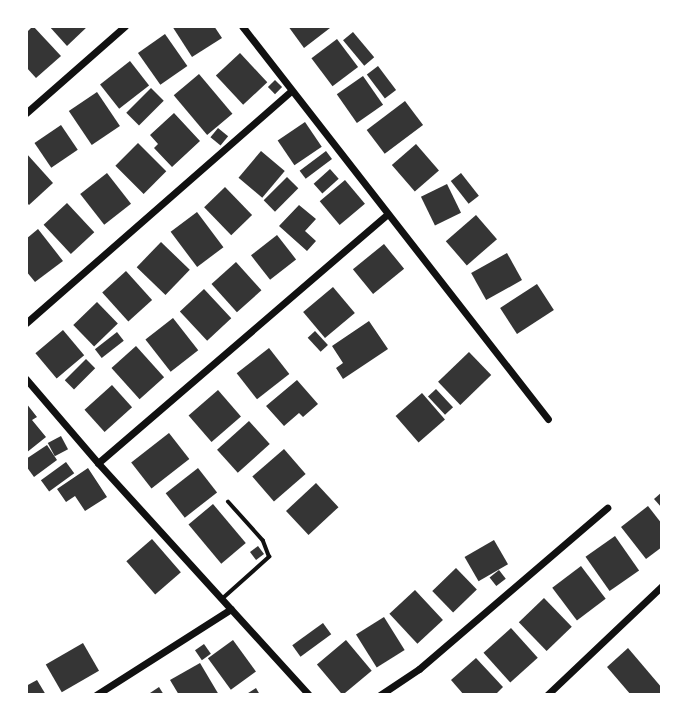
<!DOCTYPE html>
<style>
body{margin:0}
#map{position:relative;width:688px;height:721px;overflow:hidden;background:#fff;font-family:Mulish,sans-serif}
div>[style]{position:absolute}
.building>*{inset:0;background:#353535;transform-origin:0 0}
.service>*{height:3.5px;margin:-1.75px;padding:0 1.75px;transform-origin:1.75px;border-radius:1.75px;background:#111}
.minor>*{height:7px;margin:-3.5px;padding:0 3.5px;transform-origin:3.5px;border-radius:3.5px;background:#111}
span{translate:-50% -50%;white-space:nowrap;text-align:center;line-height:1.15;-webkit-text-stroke:7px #fff;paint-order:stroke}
.frame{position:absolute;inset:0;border:28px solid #fff;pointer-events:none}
</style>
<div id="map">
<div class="building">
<i style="clip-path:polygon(33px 26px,61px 56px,36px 78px,26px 67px,26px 33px)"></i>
<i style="clip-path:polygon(49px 26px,88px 26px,67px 46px)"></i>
<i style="clip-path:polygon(172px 26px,214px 26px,222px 38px,192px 57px)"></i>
<i style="clip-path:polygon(288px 26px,329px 26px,330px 28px,304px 48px)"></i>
<i style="left:353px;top:32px;width:33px;height:13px;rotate:50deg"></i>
<i style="left:165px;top:34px;width:39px;height:33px;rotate:55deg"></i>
<i style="left:337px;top:39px;width:35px;height:32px;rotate:53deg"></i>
<i style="left:240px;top:53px;width:40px;height:33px;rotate:47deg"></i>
<i style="left:130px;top:61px;width:31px;height:38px;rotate:52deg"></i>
<i style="left:378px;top:66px;width:30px;height:14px;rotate:53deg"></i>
<i style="left:199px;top:74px;width:52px;height:33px;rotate:50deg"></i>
<i style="left:363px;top:76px;width:35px;height:32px;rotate:55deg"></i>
<i style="left:275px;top:80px;width:10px;height:10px;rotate:45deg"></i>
<i style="left:151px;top:88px;width:18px;height:35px;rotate:45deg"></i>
<i style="left:97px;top:92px;width:41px;height:34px;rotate:56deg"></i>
<i style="left:405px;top:101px;width:30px;height:48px;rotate:53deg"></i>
<i style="clip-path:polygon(174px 113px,200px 141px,172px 167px,154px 148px,158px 144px,150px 135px)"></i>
<i style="left:305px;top:122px;width:30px;height:33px;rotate:56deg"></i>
<i style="left:61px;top:125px;width:30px;height:32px;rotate:56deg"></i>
<i style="left:218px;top:128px;width:13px;height:12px;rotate:39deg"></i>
<i style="left:138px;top:143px;width:40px;height:32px;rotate:45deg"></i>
<i style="left:416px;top:144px;width:35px;height:32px;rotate:49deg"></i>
<i style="left:261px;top:151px;width:31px;height:35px;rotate:40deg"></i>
<i style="left:326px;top:151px;width:10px;height:33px;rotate:53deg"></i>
<i style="clip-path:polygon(26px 153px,53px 183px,29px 205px,26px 202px)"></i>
<i style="left:330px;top:169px;width:13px;height:22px;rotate:48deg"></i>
<i style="left:107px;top:173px;width:39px;height:34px;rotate:52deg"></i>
<i style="left:461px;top:173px;width:29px;height:13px;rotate:52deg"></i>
<i style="left:287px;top:177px;width:16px;height:33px;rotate:45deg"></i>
<i style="left:345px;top:180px;width:31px;height:33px;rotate:50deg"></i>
<i style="left:447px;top:184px;width:32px;height:29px;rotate:64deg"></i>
<i style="left:225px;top:187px;width:39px;height:29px;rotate:46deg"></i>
<i style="left:67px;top:203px;width:40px;height:32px;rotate:47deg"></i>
<i style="clip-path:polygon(299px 205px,316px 219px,305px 231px,316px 241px,307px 251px,279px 226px)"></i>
<i style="left:197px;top:212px;width:44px;height:33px;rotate:53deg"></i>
<i style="left:476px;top:215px;width:32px;height:40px;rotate:49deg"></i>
<i style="clip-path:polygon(38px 229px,63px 261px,35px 282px,26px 271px,26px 239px)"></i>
<i style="left:277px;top:235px;width:31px;height:33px;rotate:52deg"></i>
<i style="left:161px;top:242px;width:40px;height:35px;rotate:44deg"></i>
<i style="left:384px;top:244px;width:32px;height:40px;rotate:51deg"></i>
<i style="left:507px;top:253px;width:31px;height:41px;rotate:61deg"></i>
<i style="left:236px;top:262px;width:38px;height:33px;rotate:48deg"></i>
<i style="left:126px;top:271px;width:39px;height:32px;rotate:48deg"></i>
<i style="left:537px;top:284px;width:31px;height:44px;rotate:57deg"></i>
<i style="left:333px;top:287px;width:34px;height:39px;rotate:50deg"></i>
<i style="left:204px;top:289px;width:40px;height:33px;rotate:47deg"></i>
<i style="left:97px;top:302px;width:30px;height:33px;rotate:46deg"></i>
<i style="left:173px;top:318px;width:41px;height:35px;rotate:52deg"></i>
<i style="clip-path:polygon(369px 321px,388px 349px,343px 379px,336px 368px,343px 363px,332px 346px)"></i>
<i style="left:63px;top:330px;width:33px;height:36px;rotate:50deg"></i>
<i style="left:315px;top:331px;width:19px;height:10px;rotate:47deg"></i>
<i style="left:117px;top:332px;width:11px;height:28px;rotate:52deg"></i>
<i style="left:136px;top:346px;width:42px;height:33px;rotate:48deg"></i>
<i style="left:269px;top:348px;width:33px;height:41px;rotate:52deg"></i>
<i style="left:469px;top:352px;width:32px;height:43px;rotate:46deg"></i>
<i style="left:86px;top:359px;width:13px;height:30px;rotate:45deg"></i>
<i style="clip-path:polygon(297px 380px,318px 404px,303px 417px,299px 413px,284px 426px,266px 406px)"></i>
<i style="left:112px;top:385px;width:30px;height:37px;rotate:48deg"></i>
<i style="left:436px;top:389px;width:25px;height:11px;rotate:47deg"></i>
<i style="left:218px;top:390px;width:35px;height:39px;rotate:49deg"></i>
<i style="left:422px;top:393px;width:35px;height:35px;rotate:49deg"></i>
<i style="clip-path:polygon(26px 403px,37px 417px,32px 420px,46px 437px,26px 453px)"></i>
<i style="left:249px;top:421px;width:31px;height:43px;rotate:48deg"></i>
<i style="left:169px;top:433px;width:33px;height:48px;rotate:52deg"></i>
<i style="left:61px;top:436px;width:15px;height:15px;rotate:62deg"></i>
<i style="clip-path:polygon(47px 445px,57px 460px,34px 477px,26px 466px,26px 459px)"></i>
<i style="left:284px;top:449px;width:33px;height:42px;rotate:49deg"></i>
<i style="left:66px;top:462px;width:14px;height:31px;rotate:54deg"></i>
<i style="clip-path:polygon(88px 468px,107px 497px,85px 511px,75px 496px,66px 502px,57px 489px)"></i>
<i style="left:198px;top:468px;width:31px;height:41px;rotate:52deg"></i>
<i style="left:316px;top:483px;width:33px;height:41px;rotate:47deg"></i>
<i style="clip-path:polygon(662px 492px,662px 508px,654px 499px)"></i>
<i style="left:213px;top:504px;width:51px;height:32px;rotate:50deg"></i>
<i style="clip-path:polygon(648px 506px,662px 524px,662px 547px,646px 559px,621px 527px)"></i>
<i style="left:615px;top:536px;width:42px;height:36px;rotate:55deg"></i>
<i style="left:152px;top:539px;width:44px;height:34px;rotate:49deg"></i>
<i style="left:494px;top:540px;width:28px;height:34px;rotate:60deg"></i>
<i style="left:258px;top:546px;width:10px;height:10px;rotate:53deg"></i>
<i style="left:581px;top:566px;width:41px;height:36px;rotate:53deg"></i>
<i style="left:456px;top:568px;width:30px;height:33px;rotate:46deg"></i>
<i style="left:499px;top:570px;width:11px;height:12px;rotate:52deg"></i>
<i style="left:415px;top:590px;width:41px;height:35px;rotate:47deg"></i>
<i style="left:544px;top:598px;width:40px;height:35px;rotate:46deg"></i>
<i style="left:384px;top:617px;width:39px;height:33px;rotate:58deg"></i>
<i style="left:323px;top:623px;width:14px;height:38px;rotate:54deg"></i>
<i style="left:511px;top:628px;width:40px;height:37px;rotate:48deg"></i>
<i style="left:233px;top:640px;width:39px;height:31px;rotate:54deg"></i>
<i style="left:346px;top:640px;width:40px;height:38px;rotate:50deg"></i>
<i style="left:83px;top:643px;width:32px;height:43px;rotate:60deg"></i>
<i style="left:204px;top:644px;width:12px;height:11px;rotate:55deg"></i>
<i style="clip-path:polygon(628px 648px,662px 688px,662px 695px,631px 695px,607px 667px)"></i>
<i style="clip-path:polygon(476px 658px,503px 687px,495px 695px,464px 695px,451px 680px)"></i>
<i style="clip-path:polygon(200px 663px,219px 695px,179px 695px,170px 680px)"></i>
<i style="clip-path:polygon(37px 680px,46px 695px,26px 695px,26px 686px)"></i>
<i style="clip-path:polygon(159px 687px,164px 695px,147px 695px)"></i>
<i style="clip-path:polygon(256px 688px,260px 695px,245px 695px)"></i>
</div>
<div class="service">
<i style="left:223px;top:598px;width:62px;rotate:-41.7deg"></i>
<i style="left:269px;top:557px;width:17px;rotate:-111deg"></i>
<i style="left:263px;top:541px;width:52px;rotate:-131.9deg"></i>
</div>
<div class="minor">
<i style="left:242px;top:26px;width:498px;rotate:52.1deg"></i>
<i style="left:26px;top:113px;width:132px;rotate:-41.3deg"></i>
<i style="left:26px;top:323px;width:352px;rotate:-41.2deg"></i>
<i style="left:26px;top:379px;width:111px;rotate:49.4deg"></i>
<i style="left:98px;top:463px;width:314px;rotate:47.7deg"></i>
<i style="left:98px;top:463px;width:381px;rotate:-40.7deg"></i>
<i style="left:96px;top:695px;width:160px;rotate:-32.5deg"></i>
<i style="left:380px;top:695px;width:47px;rotate:-33.7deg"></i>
<i style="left:419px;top:669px;width:248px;rotate:-40.6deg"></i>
<i style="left:547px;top:695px;width:158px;rotate:-43.5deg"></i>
</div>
<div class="frame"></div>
</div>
